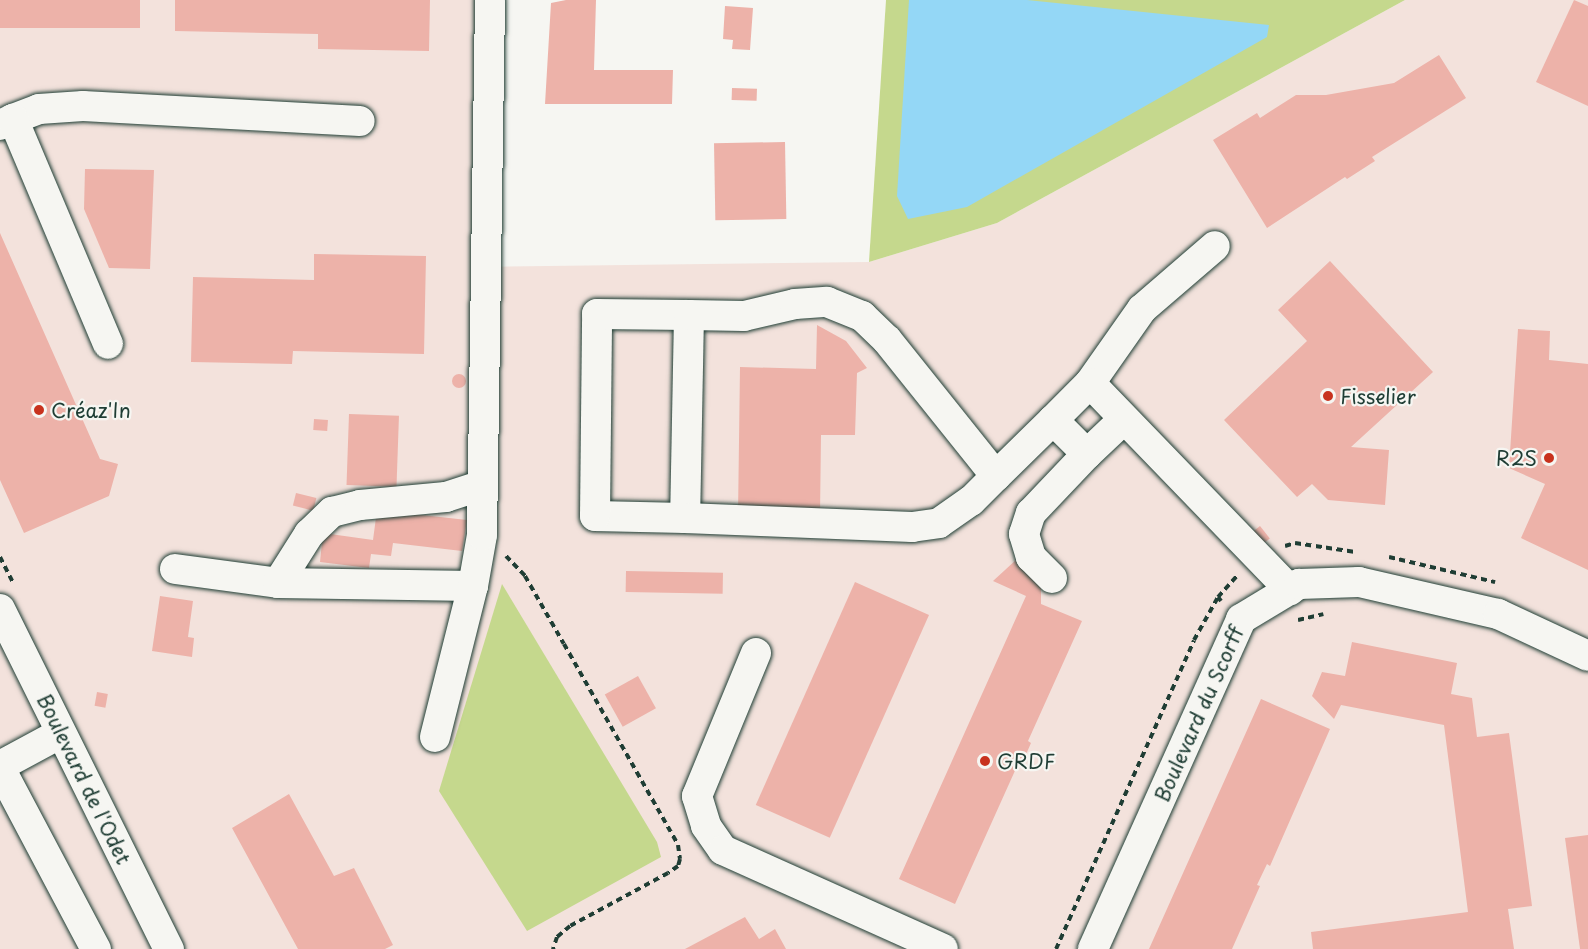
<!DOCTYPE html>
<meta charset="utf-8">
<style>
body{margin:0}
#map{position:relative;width:1588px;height:949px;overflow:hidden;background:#f6f6f2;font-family:"Playpen Sans",sans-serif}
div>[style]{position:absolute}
.built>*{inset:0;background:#f3e2dc}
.green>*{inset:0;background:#c5d88d}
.water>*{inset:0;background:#94d7f6}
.building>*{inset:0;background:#edb2a9;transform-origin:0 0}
.round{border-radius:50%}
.path>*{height:4px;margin-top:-2px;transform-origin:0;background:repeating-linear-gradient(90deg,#1f3d34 0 6px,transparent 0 10.5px)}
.roads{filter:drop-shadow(0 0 2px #1f3d34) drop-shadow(0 0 2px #1f3d34)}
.minor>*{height:30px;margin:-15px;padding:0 15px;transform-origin:15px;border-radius:15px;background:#f6f6f2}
.dots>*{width:16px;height:16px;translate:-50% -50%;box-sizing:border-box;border:3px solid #f6f6f2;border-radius:50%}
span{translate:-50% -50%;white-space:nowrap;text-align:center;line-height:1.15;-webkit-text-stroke:4.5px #f6f6f2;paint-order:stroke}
.poi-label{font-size:20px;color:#1f3d34}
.left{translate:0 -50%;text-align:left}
.right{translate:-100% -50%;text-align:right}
.street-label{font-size:20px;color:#1f3d34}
</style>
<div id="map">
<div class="built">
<i style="clip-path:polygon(0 0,479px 0,476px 267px,869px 262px,997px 223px,1405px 0,1588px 0,1588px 949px,0 949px)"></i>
</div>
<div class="green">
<i style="clip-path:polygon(886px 0,1405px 0,997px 223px,869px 262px)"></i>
<i style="clip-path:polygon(502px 584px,657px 842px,661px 857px,527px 931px,439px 791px)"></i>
</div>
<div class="water">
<i style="clip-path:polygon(909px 0,1027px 0,1269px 25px,1267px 37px,967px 207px,908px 219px,897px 196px)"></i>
</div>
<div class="building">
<i style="left:0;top:0;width:140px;height:28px"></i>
<i style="clip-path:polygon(175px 0,430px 0,429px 51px,318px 49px,318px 34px,175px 31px)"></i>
<i style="clip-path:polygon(566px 0,596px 0,594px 70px,673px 70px,672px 104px,545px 104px,551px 3px)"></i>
<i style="clip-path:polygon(1574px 0,1588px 6px,1588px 106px,1536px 82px)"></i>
<i style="clip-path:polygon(725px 6px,753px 8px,750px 50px,732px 49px,733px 40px,723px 39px)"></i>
<i style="clip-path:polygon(1439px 55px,1466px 98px,1372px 157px,1375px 161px,1347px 179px,1345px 177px,1267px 228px,1213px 140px,1257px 113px,1260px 118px,1296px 95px,1326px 95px,1394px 83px)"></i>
<i style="left:732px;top:88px;width:25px;height:12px;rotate:2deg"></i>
<i style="left:785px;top:142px;width:77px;height:71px;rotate:89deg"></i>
<i style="clip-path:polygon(85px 169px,154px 170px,150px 269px,109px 268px,84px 209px)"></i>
<i style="clip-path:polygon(0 233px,100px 459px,118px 464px,109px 496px,24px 533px,0 480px)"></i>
<i style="clip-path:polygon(314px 254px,426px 256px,424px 354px,293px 351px,292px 364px,191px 362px,193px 277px,314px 280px)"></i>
<i style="clip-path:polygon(1330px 261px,1433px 372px,1351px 447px,1389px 450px,1385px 505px,1328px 500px,1312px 484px,1297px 497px,1224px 420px,1307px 341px,1278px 310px)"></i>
<i style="clip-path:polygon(817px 325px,846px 341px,867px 368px,857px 373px,855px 435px,821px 435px,820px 516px,738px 515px,740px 367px,816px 369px)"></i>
<i style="clip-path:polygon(1518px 329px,1550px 331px,1549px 360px,1588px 364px,1588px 570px,1521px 538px,1545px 484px,1509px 468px)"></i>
<i class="round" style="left:452px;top:374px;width:14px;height:14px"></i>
<i style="left:349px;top:414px;width:50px;height:71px;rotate:2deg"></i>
<i style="left:314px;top:419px;width:14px;height:11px;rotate:4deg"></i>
<i style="left:296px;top:493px;width:21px;height:13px;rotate:14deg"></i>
<i style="clip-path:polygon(377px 510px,467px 520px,462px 551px,393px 543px,391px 556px,371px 554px,369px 568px,320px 562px,323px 533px,373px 540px)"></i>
<i style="left:1260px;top:526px;width:16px;height:8px;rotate:52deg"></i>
<i style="clip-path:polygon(1017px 559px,1041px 587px,1041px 604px,1082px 621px,1028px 741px,1031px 743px,1021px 766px,1018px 764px,955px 904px,899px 879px,1026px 596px,993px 581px)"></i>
<i style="left:626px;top:571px;width:97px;height:21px;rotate:1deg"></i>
<i style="left:855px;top:582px;width:81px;height:244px;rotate:24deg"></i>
<i style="clip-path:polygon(160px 596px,193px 601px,188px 637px,194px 638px,192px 657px,152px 651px)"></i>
<i style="clip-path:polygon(1352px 642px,1457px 663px,1451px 694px,1472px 698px,1477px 737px,1509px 733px,1532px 906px,1508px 909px,1514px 949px,1313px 949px,1311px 932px,1468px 912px,1444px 725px,1341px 705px,1334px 719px,1312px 696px,1322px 672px,1345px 676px)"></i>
<i style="left:638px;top:676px;width:37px;height:38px;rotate:61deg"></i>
<i style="left:97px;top:692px;width:11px;height:14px;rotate:10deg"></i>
<i style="clip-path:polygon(1261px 699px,1330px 729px,1270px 866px,1267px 864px,1257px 885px,1260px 886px,1232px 949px,1149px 949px)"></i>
<i style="clip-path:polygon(289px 794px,334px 876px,354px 868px,393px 945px,385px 949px,298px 949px,232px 828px)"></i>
<i style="clip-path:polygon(1588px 835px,1588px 949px,1580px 949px,1565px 838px)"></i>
<i style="clip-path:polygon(745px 917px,759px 939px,775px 929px,786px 949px,685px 949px)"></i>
</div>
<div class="path">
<i style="left:1285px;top:546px;width:10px;rotate:-17deg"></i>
<i style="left:1295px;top:543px;width:61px;rotate:8.5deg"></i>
<i style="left:506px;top:556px;width:28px;rotate:46deg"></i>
<i style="left:525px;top:576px;width:78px;rotate:60.2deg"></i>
<i style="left:564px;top:644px;width:231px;rotate:60.4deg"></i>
<i style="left:678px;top:845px;width:14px;rotate:82deg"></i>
<i style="left:680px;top:859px;width:7px;rotate:106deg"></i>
<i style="left:678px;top:866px;width:12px;rotate:145deg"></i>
<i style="left:668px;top:873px;width:111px;rotate:151.6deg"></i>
<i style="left:570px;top:926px;width:17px;rotate:140deg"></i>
<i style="left:557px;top:937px;width:13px;rotate:108deg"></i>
<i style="left:0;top:557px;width:29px;rotate:63deg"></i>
<i style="left:1389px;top:557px;width:109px;rotate:13.3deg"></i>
<i style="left:1218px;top:597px;width:28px;rotate:-48deg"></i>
<i style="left:1298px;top:620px;width:26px;rotate:-13deg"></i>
<i style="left:1056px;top:949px;width:338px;rotate:-65.9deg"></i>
<i style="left:1194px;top:640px;width:49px;rotate:-60.8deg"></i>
<i style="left:1218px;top:597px;width:5px;rotate:53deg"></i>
</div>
<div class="roads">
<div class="minor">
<i style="left:13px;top:119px;width:28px;rotate:-21deg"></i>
<i style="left:39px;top:109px;width:44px;rotate:-3.9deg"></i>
<i style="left:83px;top:106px;width:277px;rotate:3.1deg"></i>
<i style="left:0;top:125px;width:14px;rotate:-25deg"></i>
<i style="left:13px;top:119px;width:244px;rotate:67.1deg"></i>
<i style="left:689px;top:315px;width:203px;rotate:91.1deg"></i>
<i style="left:685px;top:518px;width:90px;rotate:-178.7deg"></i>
<i style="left:595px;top:516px;width:202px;rotate:-89.4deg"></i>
<i style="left:597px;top:314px;width:92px;rotate:0.6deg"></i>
<i style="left:689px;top:315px;width:55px;rotate:1deg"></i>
<i style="left:744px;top:316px;width:52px;rotate:-13.2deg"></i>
<i style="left:795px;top:304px;width:32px;rotate:-4deg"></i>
<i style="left:827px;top:302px;width:38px;rotate:22deg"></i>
<i style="left:862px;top:316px;width:35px;rotate:44deg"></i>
<i style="left:887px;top:340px;width:174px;rotate:51.3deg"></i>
<i style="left:996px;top:476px;width:80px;rotate:-44.5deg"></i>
<i style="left:1090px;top:383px;width:90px;rotate:-54.9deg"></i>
<i style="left:1142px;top:309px;width:96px;rotate:-40.8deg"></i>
<i style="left:1124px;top:419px;width:51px;rotate:136.6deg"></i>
<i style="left:1087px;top:454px;width:48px;rotate:-135deg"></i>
<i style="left:1053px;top:420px;width:52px;rotate:-45deg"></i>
<i style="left:1090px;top:383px;width:288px;rotate:46deg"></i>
<i style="left:685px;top:518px;width:227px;rotate:2.3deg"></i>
<i style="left:912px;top:527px;width:27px;rotate:-8deg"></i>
<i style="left:939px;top:523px;width:39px;rotate:-35deg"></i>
<i style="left:971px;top:501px;width:35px;rotate:-45deg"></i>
<i style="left:175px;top:569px;width:104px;rotate:7.7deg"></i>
<i style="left:278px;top:583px;width:195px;rotate:0.9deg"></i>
<i style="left:1052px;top:578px;width:30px;rotate:-135deg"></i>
<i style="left:1031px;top:557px;width:24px;rotate:-107deg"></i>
<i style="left:1024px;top:534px;width:22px;rotate:-72deg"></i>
<i style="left:1031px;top:513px;width:81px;rotate:-46.5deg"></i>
<i style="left:278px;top:583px;width:58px;rotate:-57.7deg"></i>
<i style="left:309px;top:534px;width:32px;rotate:-44deg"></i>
<i style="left:332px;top:512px;width:29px;rotate:-14deg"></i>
<i style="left:360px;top:505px;width:86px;rotate:-5.3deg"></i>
<i style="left:446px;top:497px;width:38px;rotate:-18deg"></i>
<i style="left:0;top:609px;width:380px;rotate:63.6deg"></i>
<i style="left:756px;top:653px;width:155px;rotate:112.4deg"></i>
<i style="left:697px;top:796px;width:31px;rotate:73deg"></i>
<i style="left:706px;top:826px;width:29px;rotate:55deg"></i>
<i style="left:723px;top:850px;width:241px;rotate:24.2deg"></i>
<i style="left:435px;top:737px;width:156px;rotate:-75.9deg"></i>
<i style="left:473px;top:586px;width:52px;rotate:-80deg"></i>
<i style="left:482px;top:535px;width:535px;rotate:-89.14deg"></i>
<i style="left:0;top:766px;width:69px;rotate:-28.4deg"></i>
<i style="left:0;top:768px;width:205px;rotate:62.1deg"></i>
<i style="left:1093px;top:949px;width:362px;rotate:-65.8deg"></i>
<i style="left:1241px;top:619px;width:68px;rotate:-31.1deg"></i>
<i style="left:1299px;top:584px;width:60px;rotate:-1.9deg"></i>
<i style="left:1359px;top:582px;width:143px;rotate:13deg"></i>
<i style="left:1498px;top:614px;width:99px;rotate:25deg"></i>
</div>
</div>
<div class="dots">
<i style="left:1328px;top:396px;background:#c8321e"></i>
<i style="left:39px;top:410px;background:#c8321e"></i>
<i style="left:1549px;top:458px;background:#c8321e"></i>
<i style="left:985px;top:761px;background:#c8321e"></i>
</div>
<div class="poi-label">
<span class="left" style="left:1340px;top:396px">Fisselier</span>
<span class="left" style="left:51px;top:410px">Créaz'In</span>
<span class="right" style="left:1537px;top:458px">R2S</span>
<span class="left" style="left:997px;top:761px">GRDF</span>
</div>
<div class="street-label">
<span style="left:1199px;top:714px;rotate:-66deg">Boulevard du Scorff</span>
<span style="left:84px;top:779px;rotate:64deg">Boulevard de l'Odet</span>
</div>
</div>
